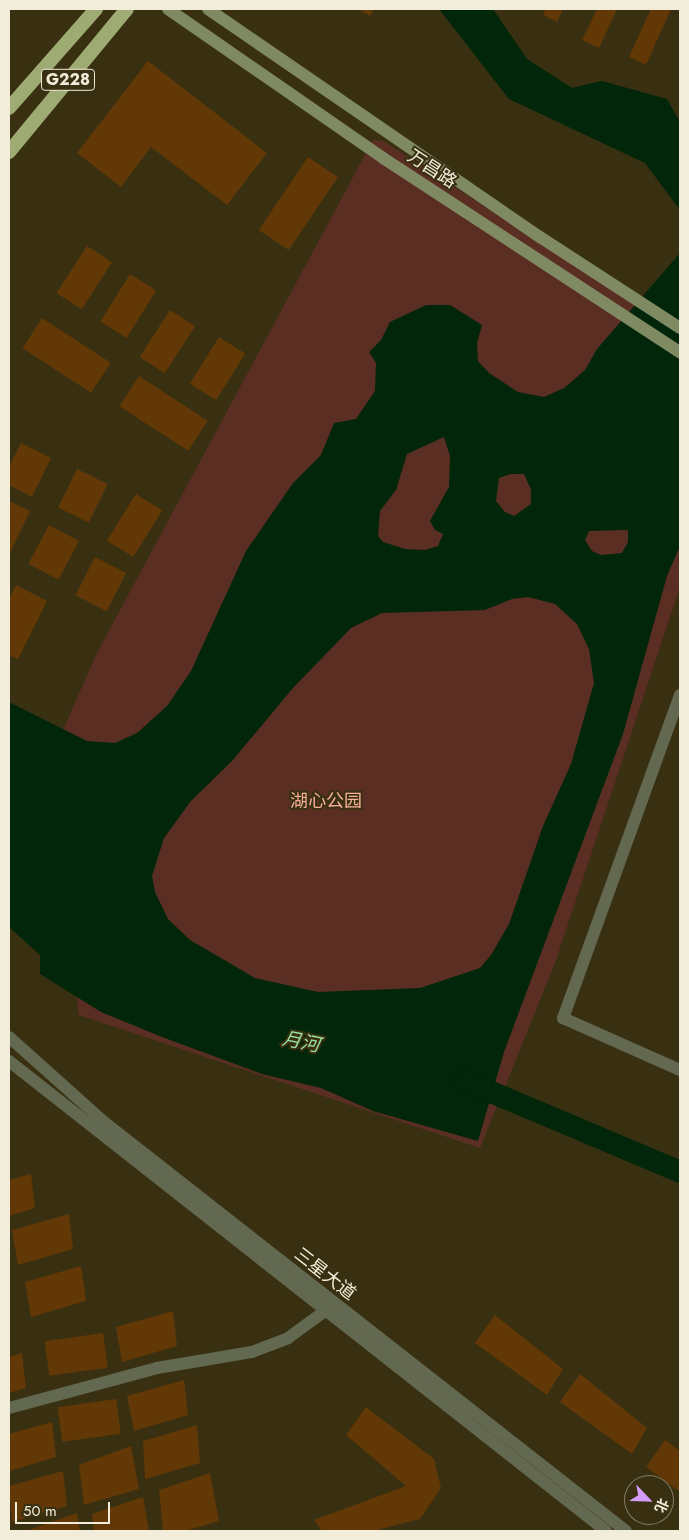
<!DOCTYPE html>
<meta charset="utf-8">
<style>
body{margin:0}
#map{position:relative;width:689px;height:1540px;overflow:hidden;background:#393011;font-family:Jost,"Noto Sans SC",sans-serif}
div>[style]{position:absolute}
.green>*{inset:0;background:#5b2e23}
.water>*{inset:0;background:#01260a}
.river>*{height:22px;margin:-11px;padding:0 11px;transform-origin:11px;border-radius:11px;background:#01260a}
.building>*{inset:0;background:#623806;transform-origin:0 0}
.minor>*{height:12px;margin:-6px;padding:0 6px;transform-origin:6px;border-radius:6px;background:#636951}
.tertiary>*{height:12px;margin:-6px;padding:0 6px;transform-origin:6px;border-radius:6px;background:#636951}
.secondary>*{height:12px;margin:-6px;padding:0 6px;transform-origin:6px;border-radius:6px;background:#7f8962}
.trunk>*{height:14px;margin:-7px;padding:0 7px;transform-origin:7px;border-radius:7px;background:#9eac74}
span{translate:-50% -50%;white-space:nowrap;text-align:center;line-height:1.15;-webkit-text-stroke:4px #393011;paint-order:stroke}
.shield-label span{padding:1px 4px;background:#393011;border:1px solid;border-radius:4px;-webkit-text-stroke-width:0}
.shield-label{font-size:16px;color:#f2ecdb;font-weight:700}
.street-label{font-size:18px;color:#f2ecdb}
.park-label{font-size:18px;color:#f8ae9b}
.water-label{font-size:19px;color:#97dfa0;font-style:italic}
.frame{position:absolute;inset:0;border:10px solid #f2ecdb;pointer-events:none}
.north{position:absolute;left:624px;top:1475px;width:50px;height:50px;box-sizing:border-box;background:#393011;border:1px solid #837b62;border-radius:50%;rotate:114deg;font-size:14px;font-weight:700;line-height:20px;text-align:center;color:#f2ecdb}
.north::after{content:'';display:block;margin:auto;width:18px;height:22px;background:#d59cfb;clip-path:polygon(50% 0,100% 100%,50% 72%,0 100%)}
.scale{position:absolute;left:15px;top:1502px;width:95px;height:22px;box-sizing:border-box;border:2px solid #f2ecdb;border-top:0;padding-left:6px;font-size:15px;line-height:18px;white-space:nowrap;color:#f2ecdb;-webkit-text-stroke:4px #393011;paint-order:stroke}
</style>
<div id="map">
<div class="green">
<i style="clip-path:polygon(373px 140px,383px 141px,680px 333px,680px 587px,555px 963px,480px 1148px,79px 1015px,49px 762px,97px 653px)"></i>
</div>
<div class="water">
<i style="clip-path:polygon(439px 9px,493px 9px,527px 59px,572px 88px,602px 81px,667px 99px,680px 122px,680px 210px,645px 163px,509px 99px)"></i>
<i style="clip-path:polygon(evenodd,680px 253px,680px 546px,667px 576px,623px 734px,504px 1052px,478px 1141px,373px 1111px,321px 1088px,262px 1074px,162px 1037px,101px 1012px,40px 974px,40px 955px,9px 927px,9px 702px,87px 741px,115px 743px,137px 733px,167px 706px,191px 671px,246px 551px,293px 483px,321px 455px,334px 423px,356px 419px,375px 391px,376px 363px,369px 352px,381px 340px,390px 322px,426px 305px,450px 305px,482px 325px,477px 343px,478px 361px,489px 373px,518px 392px,544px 397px,564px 388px,585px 370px,597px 349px,680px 253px,444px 437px,450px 456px,449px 487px,430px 521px,435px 530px,443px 534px,438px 546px,425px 550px,405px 549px,383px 542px,378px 536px,380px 511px,396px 490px,407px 454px,444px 437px,680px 253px,511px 474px,524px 474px,531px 490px,531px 504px,514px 516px,505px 512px,496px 501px,499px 478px,511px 474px,680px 253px,628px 530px,628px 542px,622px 553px,601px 555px,592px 551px,585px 540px,589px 531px,628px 530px,680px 253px,528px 597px,555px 604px,577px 624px,589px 649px,594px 683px,571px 764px,543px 826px,509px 924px,491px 955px,480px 968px,420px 988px,318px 992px,255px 978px,190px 940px,168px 919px,155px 892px,152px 876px,164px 838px,191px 801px,232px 761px,293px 688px,351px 628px,382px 613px,485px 610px,512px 599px,528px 597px)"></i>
</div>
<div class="river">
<i style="left:465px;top:1081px;width:233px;rotate:22.9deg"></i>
</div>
<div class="building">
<i style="clip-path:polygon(358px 9px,374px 9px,370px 16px)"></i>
<i style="clip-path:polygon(546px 9px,563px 9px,557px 22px,543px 15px)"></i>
<i style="clip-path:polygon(597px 9px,617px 9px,599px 48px,582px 40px)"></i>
<i style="clip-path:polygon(651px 9px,671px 9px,646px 65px,629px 57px)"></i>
<i style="clip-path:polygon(148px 61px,267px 153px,227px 205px,151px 147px,121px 187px,77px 153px)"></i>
<i style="left:308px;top:157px;width:36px;height:88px;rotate:34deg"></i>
<i style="left:87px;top:246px;width:30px;height:56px;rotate:33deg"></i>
<i style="left:130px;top:274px;width:31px;height:56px;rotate:32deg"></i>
<i style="left:170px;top:310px;width:30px;height:56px;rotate:33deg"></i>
<i style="left:42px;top:318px;width:82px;height:36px;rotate:33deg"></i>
<i style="left:219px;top:337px;width:31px;height:55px;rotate:32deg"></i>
<i style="left:139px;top:376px;width:82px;height:36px;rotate:33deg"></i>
<i style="clip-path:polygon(21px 443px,51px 458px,32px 497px,9px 485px,9px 467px)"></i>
<i style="left:77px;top:469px;width:34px;height:43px;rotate:26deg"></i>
<i style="left:136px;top:494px;width:31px;height:55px;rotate:32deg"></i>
<i style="clip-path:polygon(9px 501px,30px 511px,9px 555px)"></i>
<i style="left:49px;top:525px;width:34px;height:44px;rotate:28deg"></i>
<i style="left:95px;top:557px;width:35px;height:43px;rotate:27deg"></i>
<i style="clip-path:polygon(16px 585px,47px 601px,18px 659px,9px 655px,9px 599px)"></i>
<i style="clip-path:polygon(31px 1174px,35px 1208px,9px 1216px,9px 1180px)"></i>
<i style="clip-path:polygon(69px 1214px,73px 1249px,18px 1265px,12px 1230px)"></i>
<i style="clip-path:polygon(81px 1266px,86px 1301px,31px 1317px,25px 1282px)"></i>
<i style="clip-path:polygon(173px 1311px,177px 1346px,122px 1362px,116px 1327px)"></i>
<i style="clip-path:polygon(495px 1315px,563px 1369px,547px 1395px,475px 1343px)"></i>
<i style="left:103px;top:1333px;width:35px;height:59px;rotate:82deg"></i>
<i style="clip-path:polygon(22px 1353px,26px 1388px,9px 1393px,9px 1357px)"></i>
<i style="clip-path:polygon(580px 1374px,647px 1428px,632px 1454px,560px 1402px)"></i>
<i style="clip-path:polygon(184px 1380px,188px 1415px,134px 1431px,127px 1396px)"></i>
<i style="left:116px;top:1399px;width:35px;height:59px;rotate:82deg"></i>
<i style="clip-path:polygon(366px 1407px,434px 1459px,441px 1488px,420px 1519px,373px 1531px,322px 1531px,314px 1520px,406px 1486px,346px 1435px)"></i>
<i style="clip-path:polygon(52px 1422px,56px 1457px,9px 1471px,9px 1434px)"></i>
<i style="clip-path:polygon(197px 1425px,200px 1463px,145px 1479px,143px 1441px)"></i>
<i style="clip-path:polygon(665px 1440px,680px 1451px,680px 1492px,646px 1467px)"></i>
<i style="clip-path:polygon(131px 1446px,139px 1489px,84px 1505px,79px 1465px)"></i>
<i style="clip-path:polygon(63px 1471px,67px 1506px,12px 1522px,9px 1486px)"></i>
<i style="clip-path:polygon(210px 1473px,219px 1521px,185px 1531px,163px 1531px,159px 1490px)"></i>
<i style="clip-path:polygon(143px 1497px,149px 1531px,94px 1531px,92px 1514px)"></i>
<i style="clip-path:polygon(77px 1513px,80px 1531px,26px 1531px)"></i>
</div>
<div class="minor">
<i style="left:680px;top:695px;width:344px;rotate:109.9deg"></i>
<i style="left:563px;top:1018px;width:128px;rotate:24deg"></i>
<i style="left:9px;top:1408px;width:153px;rotate:-15.1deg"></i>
<i style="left:157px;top:1368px;width:96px;rotate:-9.6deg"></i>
<i style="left:252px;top:1352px;width:39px;rotate:-21deg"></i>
<i style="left:288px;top:1338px;width:46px;rotate:-36.1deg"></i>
</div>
<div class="tertiary">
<i style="left:9px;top:1037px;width:127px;rotate:41.8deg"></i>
<i style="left:104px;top:1122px;width:663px;rotate:38.08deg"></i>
<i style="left:9px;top:1061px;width:760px;rotate:38.21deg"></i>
</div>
<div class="secondary">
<i style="left:168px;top:9px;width:262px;rotate:34.7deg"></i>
<i style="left:383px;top:158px;width:355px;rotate:33.2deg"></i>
<i style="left:208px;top:9px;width:403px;rotate:34.5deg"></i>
<i style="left:540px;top:237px;width:167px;rotate:33deg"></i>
</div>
<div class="trunk">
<i style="left:9px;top:108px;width:132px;rotate:-48.7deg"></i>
<i style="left:9px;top:152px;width:185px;rotate:-50.5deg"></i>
</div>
<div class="shield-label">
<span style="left:68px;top:80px">G228</span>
</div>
<div class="street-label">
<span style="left:432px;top:169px;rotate:33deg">万昌路</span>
<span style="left:325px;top:1274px;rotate:38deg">三星大道</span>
</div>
<div class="park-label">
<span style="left:326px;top:801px">湖心公园</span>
</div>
<div class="water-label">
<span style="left:301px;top:1042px;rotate:11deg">月河</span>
</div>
<div class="frame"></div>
<div class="north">北</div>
<div class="scale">50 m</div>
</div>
